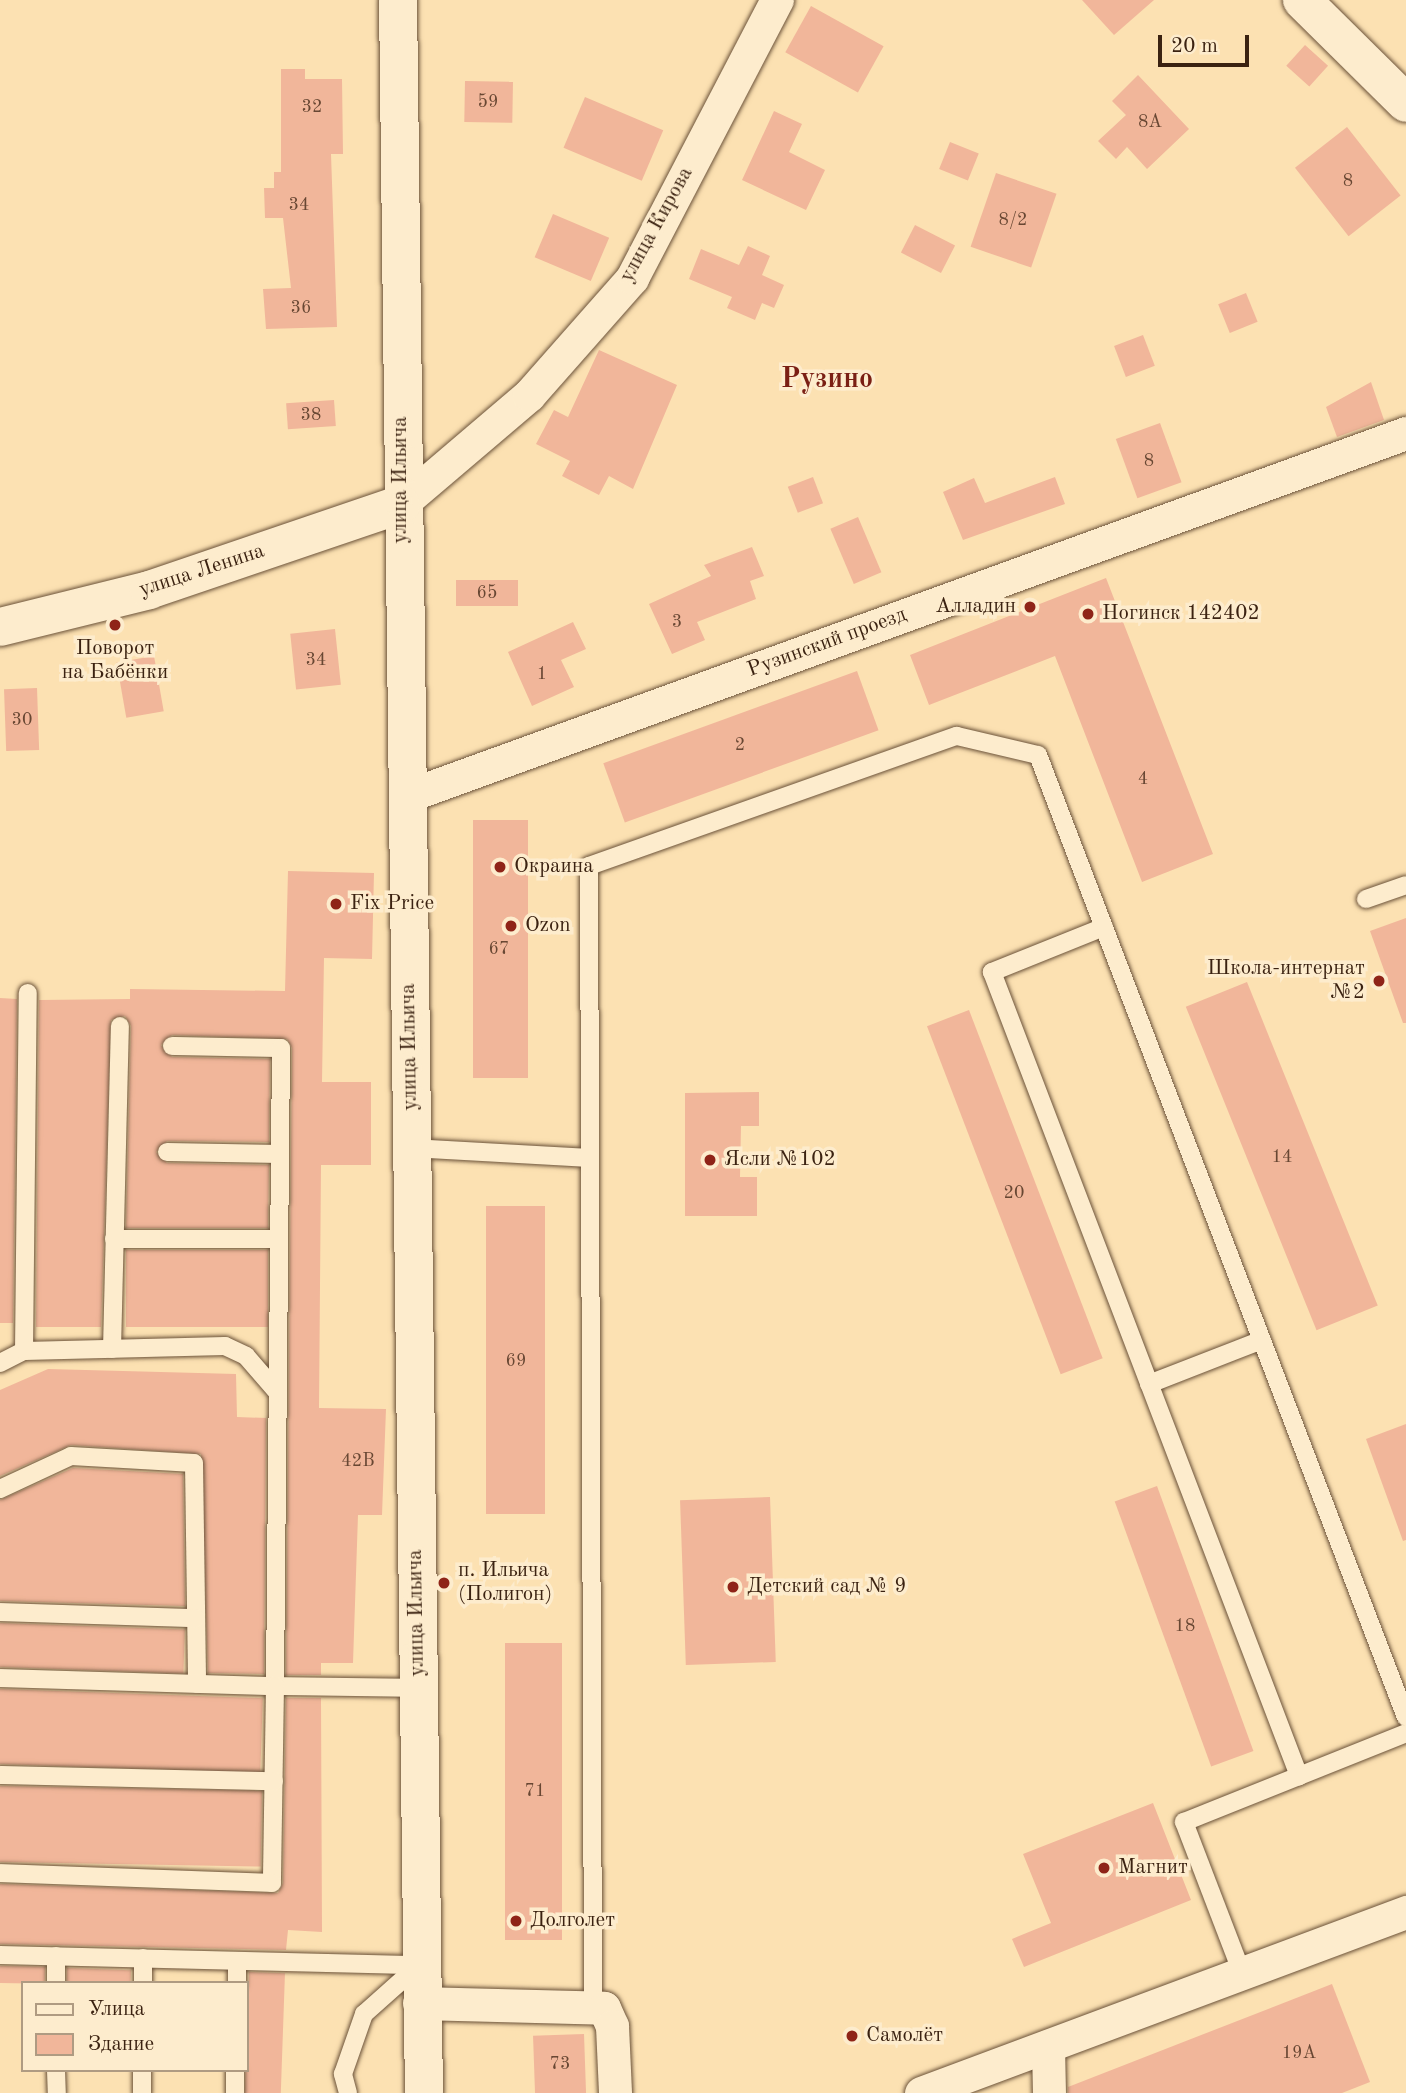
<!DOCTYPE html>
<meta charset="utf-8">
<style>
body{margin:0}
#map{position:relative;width:1406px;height:2093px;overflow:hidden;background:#fce1b2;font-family:"Old Standard TT",serif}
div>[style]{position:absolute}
.building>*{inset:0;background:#f1b69a;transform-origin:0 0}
.roads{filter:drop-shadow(0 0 2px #6b5239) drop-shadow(0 0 2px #6b5239)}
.lane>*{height:18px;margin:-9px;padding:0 9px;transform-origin:9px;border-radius:9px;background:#fdeccd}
.street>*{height:33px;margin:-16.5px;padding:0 16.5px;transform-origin:16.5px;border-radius:16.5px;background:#fdeccd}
.secondary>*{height:38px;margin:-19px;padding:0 19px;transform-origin:19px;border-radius:19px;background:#fdeccd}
.dots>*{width:19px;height:19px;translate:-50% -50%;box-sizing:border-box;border:4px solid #fdeccd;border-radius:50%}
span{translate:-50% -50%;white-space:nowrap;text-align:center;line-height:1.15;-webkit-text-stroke:7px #fdeccd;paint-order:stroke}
.number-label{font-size:18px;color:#684733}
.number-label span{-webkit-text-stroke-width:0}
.street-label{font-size:21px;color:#3b2211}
.poi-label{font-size:21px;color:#3b2211}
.right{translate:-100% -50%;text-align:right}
.left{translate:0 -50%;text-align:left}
.district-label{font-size:28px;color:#7a1f14;font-weight:700}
.legend{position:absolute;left:21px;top:1981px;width:228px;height:91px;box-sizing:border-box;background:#fdeccd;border:2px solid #af9b82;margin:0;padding:9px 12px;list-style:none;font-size:21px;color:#3b2211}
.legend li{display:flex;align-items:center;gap:14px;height:35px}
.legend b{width:35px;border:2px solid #af9b82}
.scale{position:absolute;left:1158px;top:35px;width:91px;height:32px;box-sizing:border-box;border:4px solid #3b2211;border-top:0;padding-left:9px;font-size:21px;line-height:24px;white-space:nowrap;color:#3b2211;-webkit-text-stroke:5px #fdeccd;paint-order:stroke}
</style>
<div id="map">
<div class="building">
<i style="clip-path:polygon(1082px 0,1154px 0,1114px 35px)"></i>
<i style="left:811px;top:6px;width:83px;height:53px;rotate:29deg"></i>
<i style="left:1305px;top:45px;width:31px;height:28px;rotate:42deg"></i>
<i style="clip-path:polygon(281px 69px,305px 69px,305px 79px,342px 79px,343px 154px,331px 154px,337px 327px,266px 329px,263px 289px,291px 288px,283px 218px,265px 218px,264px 188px,274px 188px,274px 172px,281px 172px)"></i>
<i style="clip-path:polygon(1138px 75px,1189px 129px,1147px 169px,1127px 147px,1116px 159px,1098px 141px,1126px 115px,1112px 101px)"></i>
<i style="left:465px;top:81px;width:48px;height:41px;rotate:1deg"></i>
<i style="left:585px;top:97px;width:85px;height:55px;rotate:23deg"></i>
<i style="clip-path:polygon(774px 111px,802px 124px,789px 152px,825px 170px,806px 210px,742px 180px)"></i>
<i style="left:1347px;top:127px;width:87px;height:66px;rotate:52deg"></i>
<i style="left:950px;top:142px;width:31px;height:29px;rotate:22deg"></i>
<i style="left:996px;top:173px;width:64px;height:78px;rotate:19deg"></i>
<i style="left:553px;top:214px;width:61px;height:47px;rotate:23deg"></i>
<i style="left:915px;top:225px;width:45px;height:31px;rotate:27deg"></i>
<i style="clip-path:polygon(748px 246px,770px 256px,762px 275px,784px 285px,774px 308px,762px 303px,755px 320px,727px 308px,732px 297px,689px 279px,701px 249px,739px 265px)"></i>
<i style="left:1246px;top:293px;width:31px;height:30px;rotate:68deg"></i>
<i style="left:1143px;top:335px;width:33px;height:31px;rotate:69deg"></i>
<i style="clip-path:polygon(599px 350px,677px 385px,633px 489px,609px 476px,599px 495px,562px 476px,570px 461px,536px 444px,554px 410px,568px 417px)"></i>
<i style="clip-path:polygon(1371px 382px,1384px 420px,1337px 437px,1326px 407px)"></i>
<i style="left:334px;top:400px;width:26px;height:48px;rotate:86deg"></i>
<i style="left:1160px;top:423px;width:63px;height:47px;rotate:70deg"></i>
<i style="left:813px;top:477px;width:28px;height:27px;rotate:69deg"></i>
<i style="clip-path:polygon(1055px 477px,1065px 504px,963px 540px,943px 492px,974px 478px,985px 503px)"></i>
<i style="left:858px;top:517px;width:60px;height:30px;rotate:67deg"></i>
<i style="clip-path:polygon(752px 547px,764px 576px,750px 581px,756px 599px,697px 622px,705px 640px,672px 654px,649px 604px,711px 576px,704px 565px)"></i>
<i style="clip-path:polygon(1106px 578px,1213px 854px,1142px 882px,1055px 656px,929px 705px,910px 655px)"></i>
<i style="left:456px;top:580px;width:62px;height:26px"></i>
<i style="clip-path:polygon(573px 622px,586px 649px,561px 660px,574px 687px,532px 706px,508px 652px)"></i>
<i style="left:335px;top:629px;width:56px;height:45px;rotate:84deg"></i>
<i style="left:154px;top:656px;width:56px;height:38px;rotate:80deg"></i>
<i style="left:857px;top:671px;width:63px;height:270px;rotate:70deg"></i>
<i style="left:37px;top:688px;width:62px;height:33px;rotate:88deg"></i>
<i style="left:473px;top:820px;width:55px;height:258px"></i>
<i style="clip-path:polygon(288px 871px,374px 873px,372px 959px,324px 958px,322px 1082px,371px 1082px,371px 1165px,321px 1165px,319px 1408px,386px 1409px,382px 1515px,358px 1515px,353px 1663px,321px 1663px,321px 1675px,286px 1675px,292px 1048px,287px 1039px,172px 1035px,161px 1045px,172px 1057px,270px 1059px,269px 1142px,167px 1141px,156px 1152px,167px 1163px,269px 1165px,268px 1228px,126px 1228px,131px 1026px,125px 1016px,111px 1020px,101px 1327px,36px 1327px,39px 1000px,130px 999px,130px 989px,285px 991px)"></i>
<i style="clip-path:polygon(1406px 918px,1406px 1023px,1403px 1023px,1370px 931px)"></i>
<i style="left:1247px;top:982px;width:349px;height:66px;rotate:68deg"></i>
<i style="clip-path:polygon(0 998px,17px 999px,13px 1323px,0 1323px)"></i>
<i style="left:969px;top:1010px;width:373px;height:45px;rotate:69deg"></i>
<i style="clip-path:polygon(759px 1092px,759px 1126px,741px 1126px,740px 1177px,757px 1177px,757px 1216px,685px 1216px,685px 1093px)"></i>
<i style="left:545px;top:1206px;width:308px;height:59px;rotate:90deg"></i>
<i style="left:126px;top:1250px;width:142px;height:77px"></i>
<i style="clip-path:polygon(48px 1369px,236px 1374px,237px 1417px,266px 1418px,264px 1674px,208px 1673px,201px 1454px,71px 1445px,0 1476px,0 1390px)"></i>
<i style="clip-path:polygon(1406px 1424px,1406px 1540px,1403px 1541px,1366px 1439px)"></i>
<i style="clip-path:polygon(73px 1468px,183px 1474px,185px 1606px,0 1601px,0 1500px)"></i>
<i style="left:1157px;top:1486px;width:282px;height:45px;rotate:70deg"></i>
<i style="left:770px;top:1497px;width:165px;height:90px;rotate:88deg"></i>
<i style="left:0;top:1623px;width:185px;height:44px;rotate:2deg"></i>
<i style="left:505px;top:1643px;width:57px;height:297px"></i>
<i style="left:0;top:1689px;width:263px;height:75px;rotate:2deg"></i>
<i style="clip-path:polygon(286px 1698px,321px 1698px,322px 1932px,288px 1930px,286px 1950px,0 1944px,0 1884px,278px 1893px,283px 1883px)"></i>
<i style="left:0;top:1786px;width:262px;height:76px;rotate:1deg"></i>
<i style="clip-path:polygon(1153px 1803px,1191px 1900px,1024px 1967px,1012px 1939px,1051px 1923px,1023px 1854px)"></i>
<i style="left:0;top:1966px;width:45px;height:17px;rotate:1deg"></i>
<i style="left:67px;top:1968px;width:64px;height:15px;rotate:2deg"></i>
<i style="left:249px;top:1972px;width:36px;height:121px;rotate:2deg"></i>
<i style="clip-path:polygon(1332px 1984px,1370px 2082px,1342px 2093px,1068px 2093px,1068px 2087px)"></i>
<i style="left:584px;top:2034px;width:59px;height:51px;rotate:88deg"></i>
</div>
<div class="roads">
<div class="lane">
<i style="left:1366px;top:899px;width:42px;rotate:-19.3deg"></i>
<i style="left:1104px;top:927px;width:121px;rotate:158.1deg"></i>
<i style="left:992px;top:972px;width:861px;rotate:69.1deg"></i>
<i style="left:172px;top:1046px;width:109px;rotate:1.1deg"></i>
<i style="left:281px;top:1048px;width:638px;rotate:90.54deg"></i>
<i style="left:275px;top:1686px;width:143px;rotate:0.8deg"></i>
<i style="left:411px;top:1148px;width:179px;rotate:3.2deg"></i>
<i style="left:167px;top:1152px;width:113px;rotate:1deg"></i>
<i style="left:114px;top:1239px;width:165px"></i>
<i style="left:112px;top:1349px;width:323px;rotate:-88.6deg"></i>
<i style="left:24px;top:1351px;width:358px;rotate:-89.4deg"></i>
<i style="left:0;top:1363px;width:27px;rotate:-27deg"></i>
<i style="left:24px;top:1351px;width:201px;rotate:-1.4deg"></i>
<i style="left:225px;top:1346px;width:23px;rotate:25deg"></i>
<i style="left:246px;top:1356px;width:49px;rotate:49.1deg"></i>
<i style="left:1149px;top:1384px;width:121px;rotate:-21.3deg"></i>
<i style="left:0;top:1489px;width:78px;rotate:-24.9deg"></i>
<i style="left:71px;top:1456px;width:123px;rotate:3.3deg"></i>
<i style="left:194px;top:1463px;width:221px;rotate:89.2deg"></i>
<i style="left:0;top:1612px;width:196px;rotate:1.8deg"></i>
<i style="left:0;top:1678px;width:275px;rotate:1.7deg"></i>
<i style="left:275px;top:1686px;width:197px;rotate:90.9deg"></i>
<i style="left:272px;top:1883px;width:272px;rotate:-177.9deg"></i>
<i style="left:0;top:1775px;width:274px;rotate:1.3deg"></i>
<i style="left:0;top:1955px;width:419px;rotate:1.4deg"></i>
<i style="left:56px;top:1956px;width:27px;rotate:90deg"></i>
<i style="left:1242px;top:1973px;width:162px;rotate:-111deg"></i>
<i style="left:1184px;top:1822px;width:239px;rotate:-21.8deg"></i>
<i style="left:143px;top:1983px;width:25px;rotate:-90deg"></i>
<i style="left:237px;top:1983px;width:22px;rotate:-90deg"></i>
<i style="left:593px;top:2008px;width:1142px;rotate:-90.2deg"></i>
<i style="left:589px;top:866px;width:390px;rotate:-19.5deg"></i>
<i style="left:957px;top:736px;width:83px;rotate:13.2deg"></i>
<i style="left:1038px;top:755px;width:1030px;rotate:69.07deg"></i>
<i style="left:56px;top:2070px;width:23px;rotate:88deg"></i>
<i style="left:142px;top:2093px;width:23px;rotate:-90deg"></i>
<i style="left:235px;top:2093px;width:23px;rotate:-90deg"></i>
<i style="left:348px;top:2093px;width:20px;rotate:-105deg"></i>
<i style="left:343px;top:2074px;width:64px;rotate:-70.7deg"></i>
<i style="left:364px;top:2014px;width:74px;rotate:-41.7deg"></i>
</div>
<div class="street">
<i style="left:401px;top:504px;width:168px;rotate:-40.4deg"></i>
<i style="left:529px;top:395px;width:156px;rotate:-48.6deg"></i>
<i style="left:632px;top:278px;width:314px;rotate:-62.5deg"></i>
<i style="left:407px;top:796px;width:1063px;rotate:-19.97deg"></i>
<i style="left:419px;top:2003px;width:185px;rotate:1.5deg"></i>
<i style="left:604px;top:2008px;width:20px;rotate:66deg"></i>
<i style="left:612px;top:2026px;width:67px;rotate:87.4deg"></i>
<i style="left:1048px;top:2046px;width:47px;rotate:88.8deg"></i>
<i style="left:921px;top:2093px;width:518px;rotate:-20.47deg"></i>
</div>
<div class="secondary">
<i style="left:398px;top:0;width:2093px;rotate:89.29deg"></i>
<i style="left:1302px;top:0;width:146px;rotate:44.7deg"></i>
<i style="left:0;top:627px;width:154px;rotate:-13.9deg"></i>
<i style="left:149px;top:590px;width:266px;rotate:-18.8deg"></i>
</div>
</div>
<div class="dots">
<i style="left:1030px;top:607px;background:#8f2418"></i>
<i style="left:1088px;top:614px;background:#8f2418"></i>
<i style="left:115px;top:625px;background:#8f2418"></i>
<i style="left:500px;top:867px;background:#8f2418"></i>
<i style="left:336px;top:904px;background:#8f2418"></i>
<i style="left:511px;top:926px;background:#8f2418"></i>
<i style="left:1379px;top:981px;background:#8f2418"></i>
<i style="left:710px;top:1160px;background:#8f2418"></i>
<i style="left:444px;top:1583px;background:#8f2418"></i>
<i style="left:733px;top:1587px;background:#8f2418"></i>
<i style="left:1104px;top:1868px;background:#8f2418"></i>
<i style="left:516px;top:1921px;background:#8f2418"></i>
<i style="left:852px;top:2036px;background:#8f2418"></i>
</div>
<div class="number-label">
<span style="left:488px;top:102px">59</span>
<span style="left:312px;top:107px">32</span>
<span style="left:1150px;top:122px">8А</span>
<span style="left:1348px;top:181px">8</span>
<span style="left:299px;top:205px">34</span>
<span style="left:1013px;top:220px">8/2</span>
<span style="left:301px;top:308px">36</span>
<span style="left:311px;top:415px">38</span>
<span style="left:1149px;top:461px">8</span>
<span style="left:487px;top:593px">65</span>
<span style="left:677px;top:622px">3</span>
<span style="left:316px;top:660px">34</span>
<span style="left:542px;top:674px">1</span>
<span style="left:22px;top:720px">30</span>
<span style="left:740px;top:745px">2</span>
<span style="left:1143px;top:779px">4</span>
<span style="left:499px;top:949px">67</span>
<span style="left:1282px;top:1157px">14</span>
<span style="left:1014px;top:1193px">20</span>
<span style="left:516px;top:1361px">69</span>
<span style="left:358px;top:1461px">42В</span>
<span style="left:1185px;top:1626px">18</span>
<span style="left:535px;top:1791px">71</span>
<span style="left:1299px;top:2053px">19А</span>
<span style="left:560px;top:2064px">73</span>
</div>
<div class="street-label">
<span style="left:657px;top:225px;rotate:-61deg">улица Кирова</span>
<span style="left:401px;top:480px;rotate:-90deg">улица Ильича</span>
<span style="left:202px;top:571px;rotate:-18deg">улица Ленина</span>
<span style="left:827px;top:643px;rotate:-20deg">Рузинский проезд</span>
<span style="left:410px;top:1047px;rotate:-91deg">улица Ильича</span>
<span style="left:417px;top:1613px;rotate:-91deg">улица Ильича</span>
</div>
<div class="poi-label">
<span class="right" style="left:1016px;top:607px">Алладин</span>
<span class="left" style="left:1102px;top:614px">Ногинск 142402</span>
<span style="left:115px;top:661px">Поворот<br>на Бабёнки</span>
<span class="left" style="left:514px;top:867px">Окраина</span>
<span class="left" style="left:350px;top:904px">Fix Price</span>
<span class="left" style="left:525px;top:926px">Ozon</span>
<span class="right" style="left:1365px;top:981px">Школа-интернат<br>№2</span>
<span class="left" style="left:724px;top:1160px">Ясли №102</span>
<span class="left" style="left:458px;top:1583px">п. Ильича<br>(Полигон)</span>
<span class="left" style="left:747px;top:1587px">Детский сад № 9</span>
<span class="left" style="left:1118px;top:1868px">Магнит</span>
<span class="left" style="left:530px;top:1921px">Долголет</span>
<span class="left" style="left:866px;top:2036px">Самолёт</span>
</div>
<div class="district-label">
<span style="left:827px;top:380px">Рузино</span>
</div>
<ul class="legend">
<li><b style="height:9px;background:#fdeccd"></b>Улица</li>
<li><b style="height:19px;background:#f1b69a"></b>Здание</li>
</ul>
<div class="scale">20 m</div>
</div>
